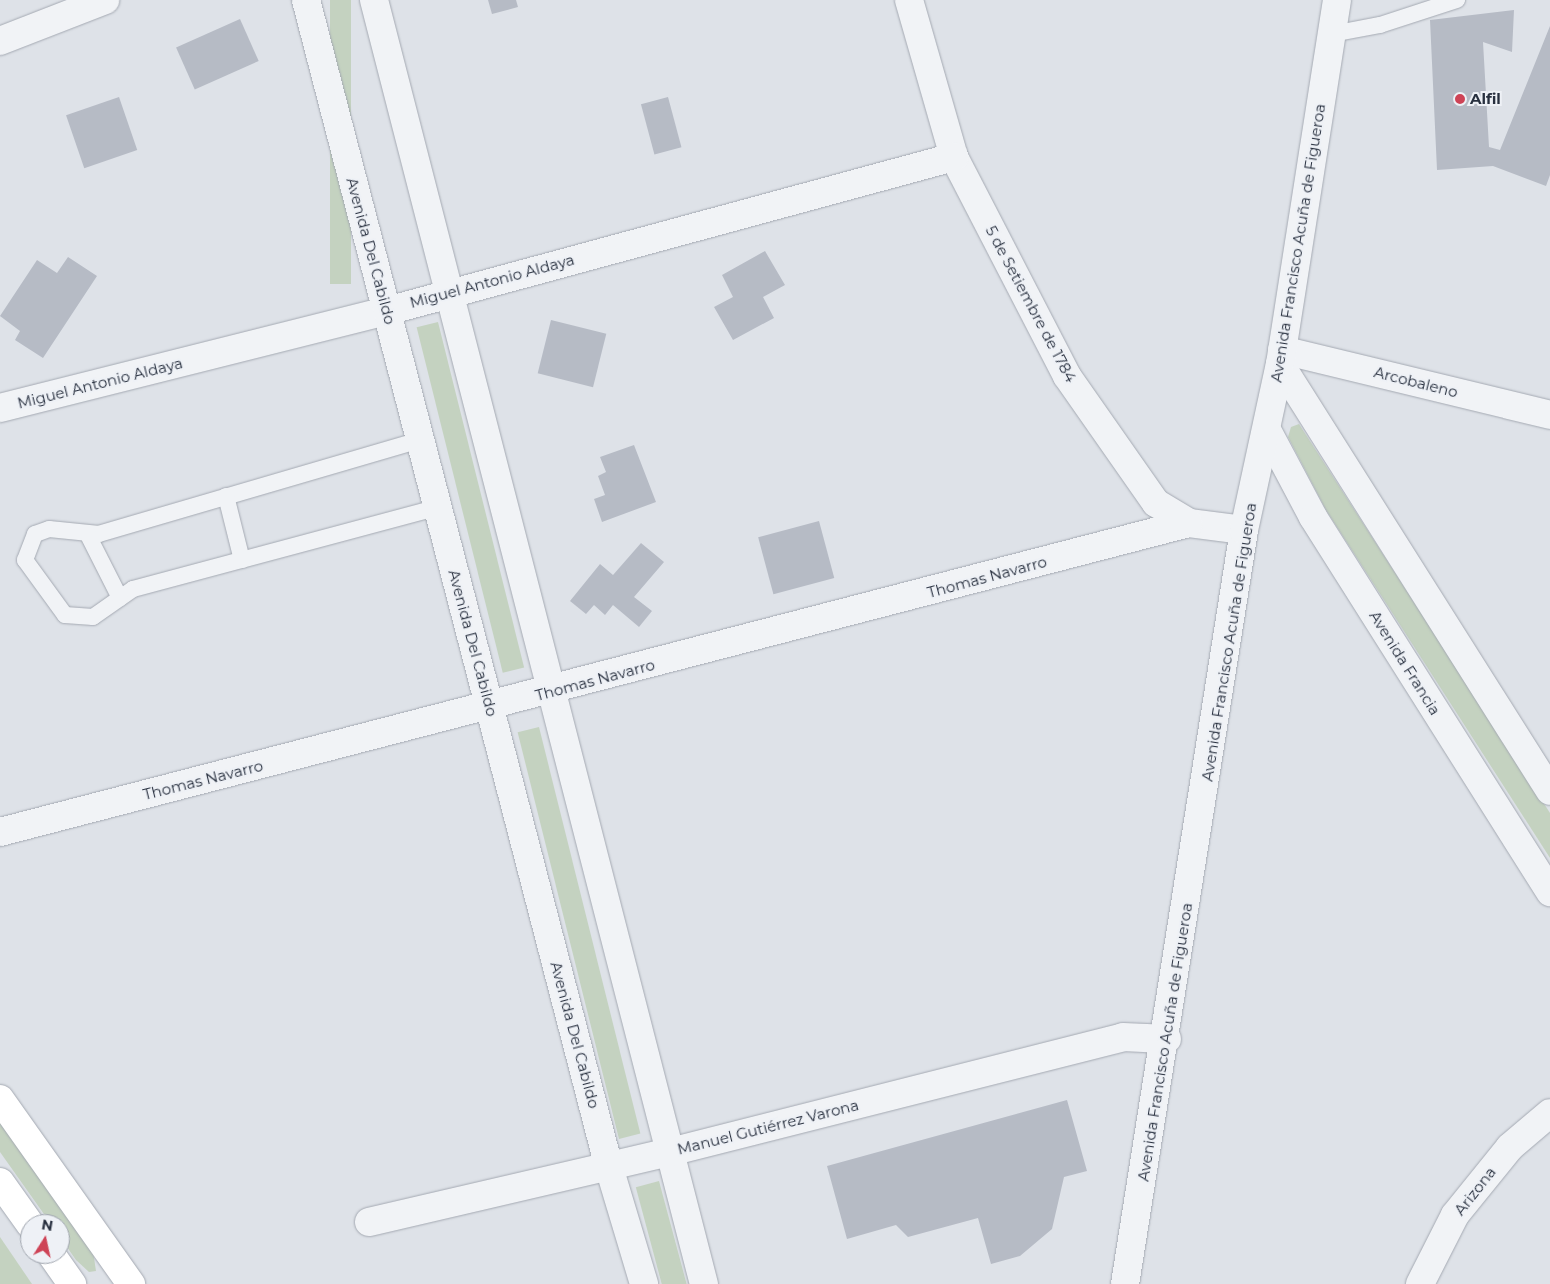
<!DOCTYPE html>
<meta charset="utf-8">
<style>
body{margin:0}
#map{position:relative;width:1550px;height:1284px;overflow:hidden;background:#dee2e8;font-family:Montserrat,sans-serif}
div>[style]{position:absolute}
.green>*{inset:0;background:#c4d2c0;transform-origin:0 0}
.building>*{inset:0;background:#b6bbc5;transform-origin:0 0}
.roads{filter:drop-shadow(0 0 1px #a4a9b2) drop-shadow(0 0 1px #a4a9b2)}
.service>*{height:16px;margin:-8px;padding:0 8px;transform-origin:8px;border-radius:8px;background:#f1f3f6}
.minor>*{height:28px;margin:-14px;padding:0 14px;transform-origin:14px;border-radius:14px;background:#f1f3f6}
.tertiary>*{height:28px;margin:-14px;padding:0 14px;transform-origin:14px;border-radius:14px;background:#f1f3f6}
.secondary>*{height:28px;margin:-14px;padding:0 14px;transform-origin:14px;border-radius:14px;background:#fff}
.dots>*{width:14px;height:14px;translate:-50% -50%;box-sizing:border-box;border:2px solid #eef1f6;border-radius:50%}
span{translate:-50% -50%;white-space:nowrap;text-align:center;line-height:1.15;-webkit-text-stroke:4px #eef1f6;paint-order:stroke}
.poi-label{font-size:15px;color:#28303f;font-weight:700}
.left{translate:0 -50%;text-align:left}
.street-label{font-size:15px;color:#28303f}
.north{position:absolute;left:20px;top:1214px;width:50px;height:50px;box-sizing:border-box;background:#eef1f6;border:1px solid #9fa4ad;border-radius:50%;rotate:10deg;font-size:14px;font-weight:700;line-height:20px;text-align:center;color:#28303f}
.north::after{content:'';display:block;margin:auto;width:18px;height:22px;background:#ce4356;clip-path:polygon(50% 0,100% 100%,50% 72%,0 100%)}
</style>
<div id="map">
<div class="green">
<i style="left:330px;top:0;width:21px;height:284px"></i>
<i style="left:438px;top:322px;width:356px;height:22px;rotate:76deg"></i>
<i style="clip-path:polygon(1299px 424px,1550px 813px,1550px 858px,1326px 510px,1288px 437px,1291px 427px)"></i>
<i style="left:539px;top:727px;width:419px;height:22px;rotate:76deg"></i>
<i style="clip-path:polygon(0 1118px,93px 1251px,96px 1271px,89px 1272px,76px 1260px,60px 1237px,60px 1224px,51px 1224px,0 1152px)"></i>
<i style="left:659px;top:1181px;width:107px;height:24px;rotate:75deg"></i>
<i style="clip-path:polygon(0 1237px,32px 1284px,0 1284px)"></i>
</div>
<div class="building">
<i style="clip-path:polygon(488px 0,516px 0,518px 7px,492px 14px)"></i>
<i style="clip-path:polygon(1514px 10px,1512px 52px,1483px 42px,1489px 147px,1500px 150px,1550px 26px,1550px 175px,1546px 186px,1493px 166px,1437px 170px,1430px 20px)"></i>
<i style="left:240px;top:19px;width:46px;height:70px;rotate:66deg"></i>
<i style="left:119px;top:97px;width:56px;height:56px;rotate:71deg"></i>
<i style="left:668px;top:97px;width:52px;height:28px;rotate:75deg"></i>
<i style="clip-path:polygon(765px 251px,785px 285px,763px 297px,774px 318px,733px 340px,714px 307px,733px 297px,722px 275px)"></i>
<i style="clip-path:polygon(68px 257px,97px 276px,43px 358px,15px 340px,20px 331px,0 316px,37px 260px,57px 273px)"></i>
<i style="left:551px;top:320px;width:57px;height:55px;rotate:14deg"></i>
<i style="clip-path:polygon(634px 445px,656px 502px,602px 522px,594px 499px,605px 495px,598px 476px,606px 472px,600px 457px)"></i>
<i style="left:819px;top:521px;width:59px;height:63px;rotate:75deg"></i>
<i style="clip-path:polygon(641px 543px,664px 562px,634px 597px,652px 611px,639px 627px,613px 605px,605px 615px,594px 605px,586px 614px,570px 601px,600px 564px,613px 575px)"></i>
<i style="clip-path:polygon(1067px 1100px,1087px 1171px,1064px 1177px,1052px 1229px,1020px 1256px,991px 1264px,978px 1218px,908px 1237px,896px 1225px,847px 1239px,827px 1166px)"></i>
</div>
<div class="roads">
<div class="service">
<i style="left:1332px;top:34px;width:49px;rotate:-10.6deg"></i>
<i style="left:1380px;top:25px;width:81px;rotate:-18deg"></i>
<i style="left:420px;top:440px;width:334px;rotate:163.7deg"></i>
<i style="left:99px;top:534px;width:50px;rotate:-174.3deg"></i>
<i style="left:49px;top:529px;width:15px;rotate:160deg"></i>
<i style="left:35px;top:534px;width:28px;rotate:111deg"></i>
<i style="left:25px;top:560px;width:68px;rotate:54deg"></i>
<i style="left:65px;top:615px;width:28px;rotate:4deg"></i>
<i style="left:93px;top:617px;width:49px;rotate:-35deg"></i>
<i style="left:133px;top:589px;width:316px;rotate:-15deg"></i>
<i style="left:226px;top:496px;width:66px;rotate:76deg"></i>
<i style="left:87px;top:533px;width:73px;rotate:63.1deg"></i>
</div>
<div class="minor">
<i style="left:306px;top:0;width:1206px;rotate:75.45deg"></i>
<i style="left:609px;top:1167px;width:122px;rotate:73.3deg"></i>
<i style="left:374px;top:0;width:1326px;rotate:75.59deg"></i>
<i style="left:909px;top:0;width:163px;rotate:74deg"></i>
<i style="left:954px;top:157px;width:246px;rotate:62.7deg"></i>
<i style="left:1067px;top:376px;width:155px;rotate:55deg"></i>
<i style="left:1156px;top:503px;width:39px;rotate:31deg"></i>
<i style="left:1189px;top:523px;width:55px;rotate:7.3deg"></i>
<i style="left:0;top:41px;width:113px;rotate:-21.3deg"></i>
<i style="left:1282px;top:350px;width:276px;rotate:13.6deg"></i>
<i style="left:0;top:408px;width:399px;rotate:-14.1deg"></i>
<i style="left:387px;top:311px;width:588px;rotate:-15.2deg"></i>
<i style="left:0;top:832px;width:1228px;rotate:-14.57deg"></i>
<i style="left:369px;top:1222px;width:309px;rotate:-13.1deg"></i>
<i style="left:670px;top:1152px;width:467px;rotate:-14.2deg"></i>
<i style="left:1123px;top:1037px;width:44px;rotate:2.6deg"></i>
<i style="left:1420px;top:1284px;width:77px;rotate:-63.1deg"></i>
<i style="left:1455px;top:1215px;width:87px;rotate:-51deg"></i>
<i style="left:1510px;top:1147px;width:52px;rotate:-40.4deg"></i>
</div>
<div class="tertiary">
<i style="left:1280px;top:364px;width:505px;rotate:57.69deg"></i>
<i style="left:1267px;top:430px;width:98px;rotate:62.1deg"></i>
<i style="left:1313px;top:517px;width:444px;rotate:57.7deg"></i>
<i style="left:1125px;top:1284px;width:763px;rotate:-81.03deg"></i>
<i style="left:1244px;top:530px;width:170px;rotate:-77.8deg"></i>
<i style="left:1280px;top:364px;width:368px;rotate:-81.1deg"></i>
</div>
<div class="secondary">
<i style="left:0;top:1099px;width:227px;rotate:54.7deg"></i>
<i style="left:0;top:1182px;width:52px;rotate:54.5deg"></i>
<i style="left:51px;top:1254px;width:37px;rotate:55deg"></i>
</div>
</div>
<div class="dots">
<i style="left:1460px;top:99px;background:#ce4356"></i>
</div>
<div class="poi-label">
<span class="left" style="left:1470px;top:99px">Alfil</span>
</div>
<div class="street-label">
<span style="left:1298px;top:243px;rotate:-81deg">Avenida Francisco Acuña de Figueroa</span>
<span style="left:371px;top:251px;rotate:75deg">Avenida Del Cabildo</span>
<span style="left:492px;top:281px;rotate:-15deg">Miguel Antonio Aldaya</span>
<span style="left:1031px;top:304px;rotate:62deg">5 de Setiembre de 1784</span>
<span style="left:1416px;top:382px;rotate:14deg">Arcobaleno</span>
<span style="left:100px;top:383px;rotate:-14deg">Miguel Antonio Aldaya</span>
<span style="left:987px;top:577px;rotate:-15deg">Thomas Navarro</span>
<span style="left:1229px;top:642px;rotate:-81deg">Avenida Francisco Acuña de Figueroa</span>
<span style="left:473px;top:643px;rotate:75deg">Avenida Del Cabildo</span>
<span style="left:1405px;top:663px;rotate:58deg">Avenida Francia</span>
<span style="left:595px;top:680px;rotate:-15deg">Thomas Navarro</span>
<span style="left:203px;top:780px;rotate:-14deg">Thomas Navarro</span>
<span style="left:575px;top:1035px;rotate:75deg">Avenida Del Cabildo</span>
<span style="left:1165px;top:1042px;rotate:-81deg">Avenida Francisco Acuña de Figueroa</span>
<span style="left:768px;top:1127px;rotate:-14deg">Manuel Gutiérrez Varona</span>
<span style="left:1475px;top:1191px;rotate:-52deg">Arizona</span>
</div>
<div class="north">N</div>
</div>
